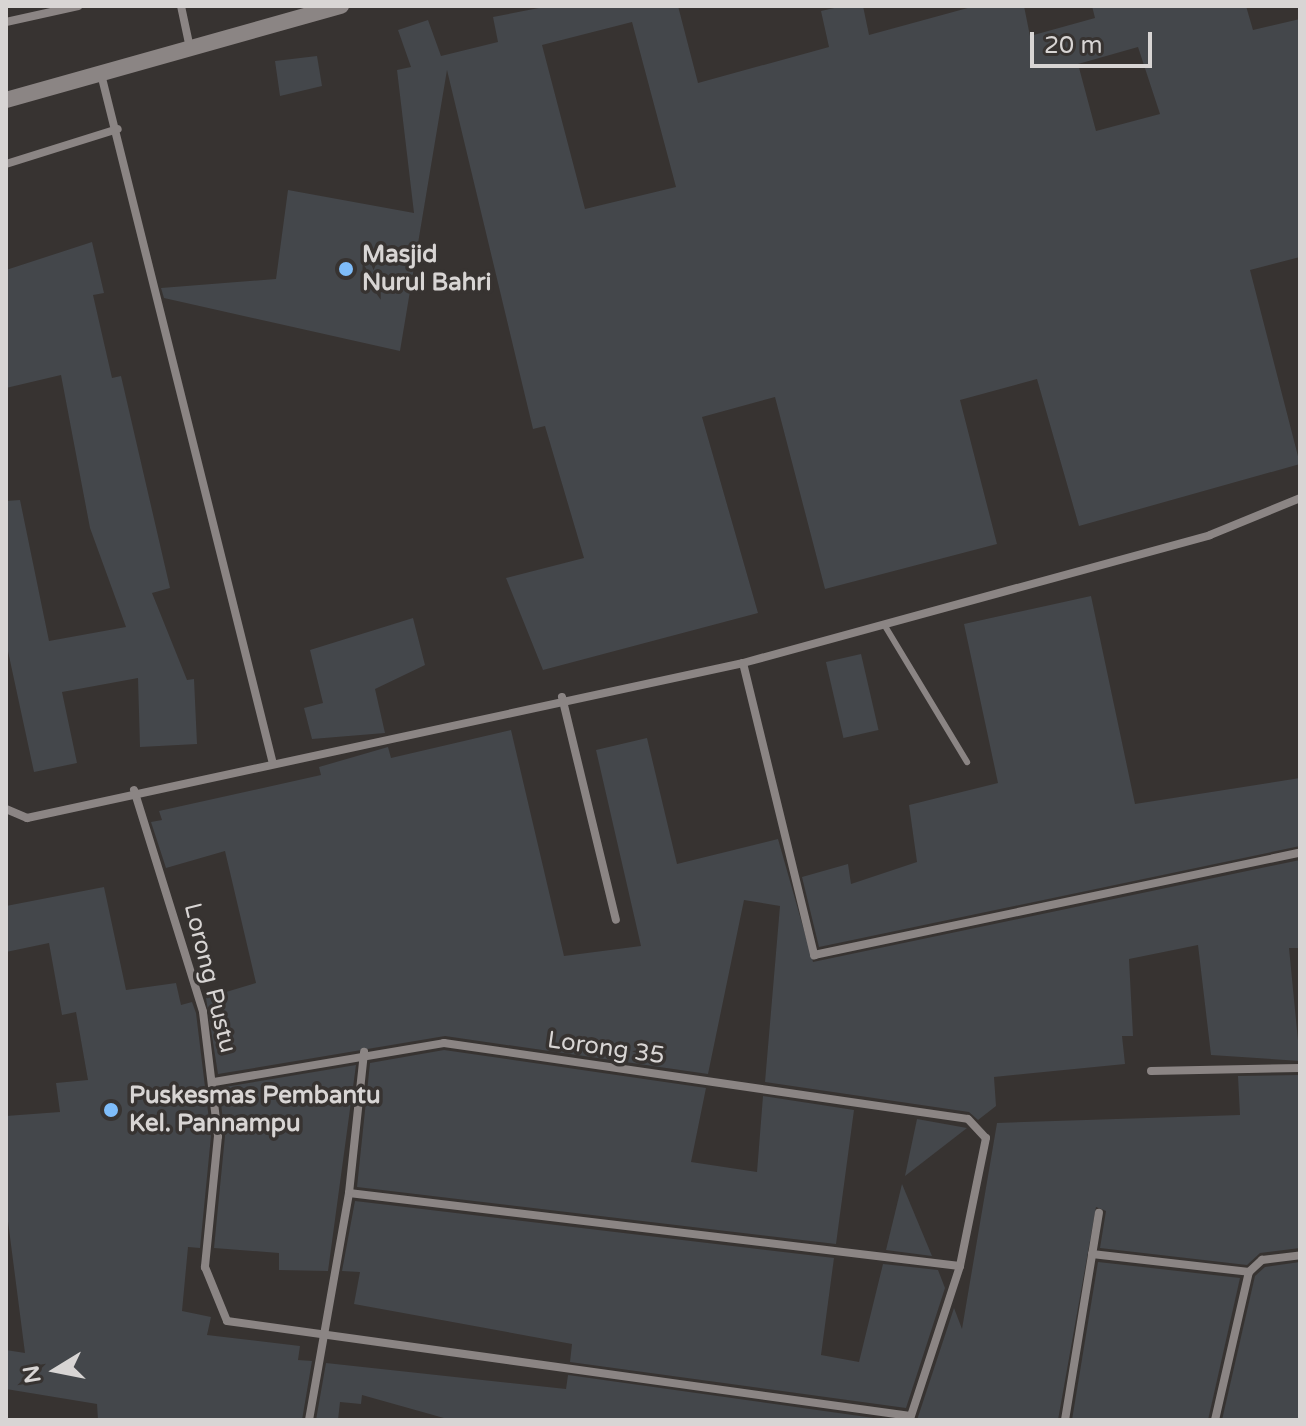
<!DOCTYPE html>
<style>
body{margin:0}
#map{position:relative;width:1306px;height:1426px;overflow:hidden;background:#373331;font-family:"Varela Round",sans-serif}
div>[style]{position:absolute}
.building>*{inset:0;background:#44474b;transform-origin:0 0}
.service>*{height:6px;margin:-3px;padding:0 3px;transform-origin:3px;border-radius:3px;background:#8b8584}
.minor>*{height:8px;margin:-4px;padding:0 4px;transform-origin:4px;border-radius:4px;background:#8b8584}
.secondary>*{height:16px;margin:-8px;padding:0 8px;transform-origin:8px;border-radius:8px;background:#8b8584}
.dots>*{width:22px;height:22px;translate:-50% -50%;box-sizing:border-box;border:4px solid #373331;border-radius:50%}
span{translate:-50% -50%;white-space:nowrap;text-align:center;line-height:1.15;-webkit-text-stroke:7px #373331;paint-order:stroke}
.poi-label{font-size:24px;color:#d8d5d4;font-weight:700}
.left{translate:0 -50%;text-align:left}
.street-label{font-size:24px;color:#d8d5d4}
.frame{position:absolute;inset:0;border:8px solid #d8d5d4;pointer-events:none}
.north{position:absolute;left:16px;top:1330px;width:80px;height:80px;-webkit-text-stroke:6px #373331;paint-order:stroke;rotate:260deg;font-size:22px;font-weight:700;line-height:32px;text-align:center;color:#d8d5d4}
.north::after{content:'';display:block;margin:auto;width:28px;height:36px;background:#d8d5d4;clip-path:polygon(50% 0,100% 100%,50% 72%,0 100%)}
.scale{position:absolute;left:1030px;top:32px;width:122px;height:36px;box-sizing:border-box;border:4px solid #d8d5d4;border-top:0;padding-left:10px;font-size:24px;line-height:28px;white-space:nowrap;color:#d8d5d4;-webkit-text-stroke:6px #373331;paint-order:stroke}
</style>
<div id="map">
<div class="building">
<i style="clip-path:polygon(evenodd,549px 6px,678px 6px,698px 83px,829px 47px,821px 11px,843px 6px,863px 6px,869px 35px,975px 6px,1024px 6px,1030px 36px,1095px 18px,1092px 6px,1246px 6px,1253px 30px,1300px 19px,1300px 257px,1250px 270px,1300px 464px,1079px 526px,1037px 379px,960px 400px,997px 544px,825px 589px,775px 397px,702px 417px,758px 613px,543px 670px,506px 578px,584px 558px,545px 426px,533px 429px,447px 70px,400px 351px,164px 298px,161px 288px,276px 279px,288px 190px,414px 213px,397px 70px,411px 67px,398px 30px,428px 20px,441px 56px,498px 42px,493px 17px,549px 6px,632px 22px,676px 187px,585px 209px,542px 45px,632px 22px,549px 6px,1138px 47px,1160px 114px,1096px 131px,1078px 64px,1138px 47px)"></i>
<i style="clip-path:polygon(317px 56px,322px 86px,280px 96px,275px 61px)"></i>
<i style="clip-path:polygon(92px 242px,104px 293px,93px 295px,112px 378px,121px 376px,170px 588px,152px 593px,187px 680px,194px 679px,197px 744px,140px 747px,138px 678px,62px 692px,77px 763px,34px 772px,6px 642px,6px 501px,20px 500px,49px 641px,126px 627px,90px 528px,61px 375px,6px 388px,6px 270px)"></i>
<i style="clip-path:polygon(1091px 596px,1135px 804px,1300px 778px,1300px 846px,819px 947px,802px 877px,848px 864px,851px 884px,917px 862px,909px 805px,998px 783px,964px 624px)"></i>
<i style="clip-path:polygon(413px 618px,425px 665px,375px 689px,385px 733px,312px 739px,304px 708px,323px 703px,310px 650px)"></i>
<i style="left:861px;top:654px;width:78px;height:36px;rotate:77deg"></i>
<i style="clip-path:polygon(511px 730px,564px 956px,641px 946px,596px 750px,647px 738px,677px 864px,778px 839px,813px 962px,1300px 860px,1300px 948px,1289px 948px,1300px 1061px,1211px 1055px,1198px 945px,1129px 959px,1133px 1036px,1122px 1036px,1125px 1064px,994px 1077px,996px 1106px,978px 1120px,969px 1112px,765px 1082px,780px 906px,744px 900px,708px 1074px,445px 1036px,218px 1074px,206px 998px,256px 983px,225px 851px,166px 868px,151px 822px,162px 820px,159px 811px,321px 775px,319px 767px,388px 747px,391px 758px)"></i>
<i style="clip-path:polygon(104px 887px,126px 990px,176px 983px,181px 1005px,192px 1002px,196px 1013px,211px 1136px,200px 1248px,188px 1247px,182px 1311px,211px 1317px,207px 1335px,300px 1346px,298px 1360px,312px 1361px,302px 1420px,98px 1420px,97px 1404px,6px 1389px,6px 1350px,25px 1353px,6px 1206px,6px 1116px,60px 1112px,56px 1083px,88px 1080px,76px 1012px,62px 1015px,49px 943px,6px 952px,6px 906px)"></i>
<i style="clip-path:polygon(444px 1050px,706px 1088px,691px 1162px,757px 1172px,763px 1096px,854px 1110px,836px 1244px,357px 1187px,370px 1063px)"></i>
<i style="clip-path:polygon(356px 1065px,328px 1271px,279px 1270px,279px 1253px,214px 1248px,225px 1136px,219px 1088px)"></i>
<i style="clip-path:polygon(1300px 1075px,1300px 1248px,1260px 1253px,1247px 1265px,1100px 1248px,1106px 1211px,1096px 1207px,1058px 1420px,917px 1420px,954px 1308px,962px 1329px,997px 1123px,1240px 1115px,1238px 1076px)"></i>
<i style="clip-path:polygon(917px 1119px,967px 1128px,905px 1176px)"></i>
<i style="clip-path:polygon(902px 1184px,932px 1256px,886px 1250px)"></i>
<i style="clip-path:polygon(355px 1201px,834px 1258px,821px 1355px,859px 1362px,883px 1264px,938px 1270px,945px 1288px,906px 1408px,570px 1362px,572px 1344px,354px 1304px,360px 1272px,342px 1271px)"></i>
<i style="clip-path:polygon(1098px 1262px,1240px 1278px,1208px 1420px,1072px 1420px)"></i>
<i style="clip-path:polygon(1300px 1262px,1300px 1420px,1222px 1420px,1255px 1276px,1265px 1267px)"></i>
<i style="clip-path:polygon(326px 1363px,566px 1389px,568px 1375px,888px 1420px,451px 1420px,362px 1395px,361px 1404px,340px 1402px,338px 1420px,316px 1420px)"></i>
</div>
<div class="service">
<i style="left:885px;top:626px;width:159px;rotate:58.9deg"></i>
</div>
<div class="minor">
<i style="left:181px;top:6px;width:43px;rotate:77.9deg"></i>
<i style="left:6px;top:22px;width:74px;rotate:-12.5deg"></i>
<i style="left:101px;top:74px;width:711px;rotate:76deg"></i>
<i style="left:6px;top:164px;width:117px;rotate:-17.4deg"></i>
<i style="left:743px;top:663px;width:301px;rotate:76.3deg"></i>
<i style="left:814px;top:955px;width:497px;rotate:-11.9deg"></i>
<i style="left:562px;top:697px;width:229px;rotate:76.4deg"></i>
<i style="left:134px;top:790px;width:232px;rotate:72.7deg"></i>
<i style="left:203px;top:1012px;width:125px;rotate:83.1deg"></i>
<i style="left:218px;top:1136px;width:132px;rotate:95.7deg"></i>
<i style="left:205px;top:1267px;width:58px;rotate:67.8deg"></i>
<i style="left:227px;top:1321px;width:690px;rotate:7.92deg"></i>
<i style="left:6px;top:809px;width:23px;rotate:23deg"></i>
<i style="left:27px;top:818px;width:733px;rotate:-12.21deg"></i>
<i style="left:743px;top:663px;width:484px;rotate:-15.3deg"></i>
<i style="left:1210px;top:535px;width:97px;rotate:-22.3deg"></i>
<i style="left:1151px;top:1071px;width:149px;rotate:-1.2deg"></i>
<i style="left:214px;top:1082px;width:233px;rotate:-9.6deg"></i>
<i style="left:444px;top:1043px;width:529px;rotate:8.25deg"></i>
<i style="left:968px;top:1119px;width:26px;rotate:47deg"></i>
<i style="left:986px;top:1138px;width:131px;rotate:101.5deg"></i>
<i style="left:960px;top:1266px;width:161px;rotate:108.1deg"></i>
<i style="left:349px;top:1193px;width:615px;rotate:6.81deg"></i>
<i style="left:1092px;top:1254px;width:158px;rotate:6.5deg"></i>
<i style="left:309px;top:1420px;width:230px;rotate:-80deg"></i>
<i style="left:349px;top:1193px;width:142px;rotate:-83.9deg"></i>
<i style="left:1065px;top:1420px;width:210px;rotate:-80.7deg"></i>
<i style="left:1215px;top:1420px;width:152px;rotate:-77.1deg"></i>
<i style="left:1249px;top:1272px;width:18px;rotate:-43deg"></i>
<i style="left:1262px;top:1260px;width:38px;rotate:-7deg"></i>
</div>
<div class="secondary">
<i style="left:6px;top:100px;width:348px;rotate:-15.7deg"></i>
</div>
<div class="dots">
<i style="left:346px;top:269px;background:#7fbdfa"></i>
<i style="left:111px;top:1110px;background:#7fbdfa"></i>
</div>
<div class="poi-label">
<span class="left" style="left:362px;top:269px">Masjid<br>Nurul Bahri</span>
<span class="left" style="left:129px;top:1110px">Puskesmas Pembantu<br>Kel. Pannampu</span>
</div>
<div class="street-label">
<span style="left:210px;top:978px;rotate:76deg">Lorong Pustu</span>
<span style="left:606px;top:1048px;rotate:8deg">Lorong 35</span>
</div>
<div class="frame"></div>
<div class="north">N</div>
<div class="scale">20 m</div>
</div>
